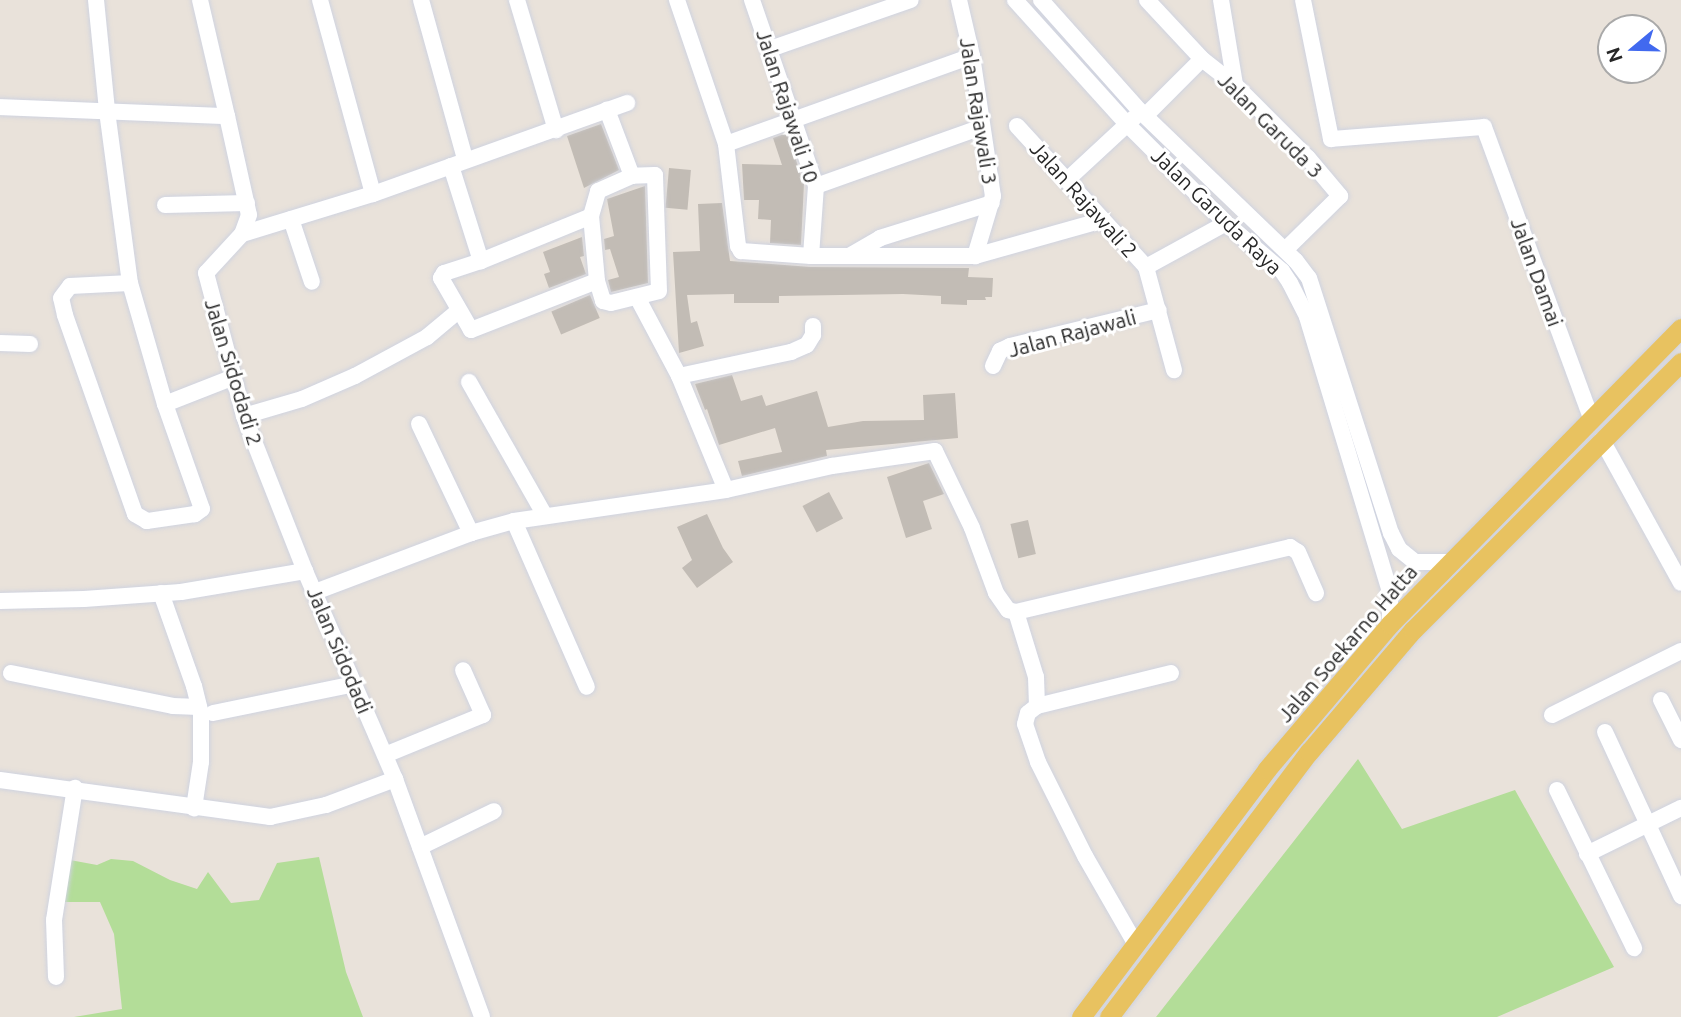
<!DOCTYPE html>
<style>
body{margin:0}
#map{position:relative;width:1681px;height:1017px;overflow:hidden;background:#e9e2da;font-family:Ubuntu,sans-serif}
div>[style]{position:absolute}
.green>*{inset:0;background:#b3dd98}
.building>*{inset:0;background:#c2bcb5;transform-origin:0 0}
.roads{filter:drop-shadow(0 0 2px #cfd3e0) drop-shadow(0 0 2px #cfd3e0)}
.minor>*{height:16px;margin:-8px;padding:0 8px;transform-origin:8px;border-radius:8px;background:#fff}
.major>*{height:19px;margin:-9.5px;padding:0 9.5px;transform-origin:9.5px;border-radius:9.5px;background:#e8c260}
span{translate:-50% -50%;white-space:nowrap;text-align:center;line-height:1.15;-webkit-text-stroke:6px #fff;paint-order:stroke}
.street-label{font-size:21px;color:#272727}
.north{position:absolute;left:1597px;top:14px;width:70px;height:70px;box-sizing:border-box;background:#fff;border:2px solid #a9a9a9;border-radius:50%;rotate:251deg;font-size:19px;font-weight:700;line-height:28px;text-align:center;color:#272727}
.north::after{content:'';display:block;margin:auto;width:24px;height:32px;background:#4169ef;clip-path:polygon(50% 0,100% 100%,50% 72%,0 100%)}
</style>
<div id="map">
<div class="green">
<i style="clip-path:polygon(1358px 759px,1402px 829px,1515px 790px,1614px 967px,1497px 1017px,1156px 1017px)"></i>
<i style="clip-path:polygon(319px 857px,346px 972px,363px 1017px,74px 1017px,122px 1009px,114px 934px,100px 902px,63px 902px,70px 860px,97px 865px,111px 859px,133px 861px,170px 880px,197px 889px,208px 872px,231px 903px,259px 900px,277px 863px)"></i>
</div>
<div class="building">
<i style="clip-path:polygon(601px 124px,619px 170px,584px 188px,567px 136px)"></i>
<i style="clip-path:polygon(787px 133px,804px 184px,801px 245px,770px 243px,771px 220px,758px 219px,759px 200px,744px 200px,742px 164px,782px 165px,773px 138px)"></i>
<i style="left:669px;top:168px;width:22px;height:40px;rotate:5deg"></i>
<i style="clip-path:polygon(645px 186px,648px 283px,611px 292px,608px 280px,619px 277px,610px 249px,605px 250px,604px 239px,614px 236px,607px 199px)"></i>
<i style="clip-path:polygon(722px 203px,730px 261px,811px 267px,969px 268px,968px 277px,993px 278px,992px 297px,985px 297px,986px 300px,967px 300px,967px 305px,941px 304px,941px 296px,903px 294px,779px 296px,779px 303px,734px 303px,734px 294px,687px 295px,691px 323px,697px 321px,704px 346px,679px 353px,673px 252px,700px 251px,698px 204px)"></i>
<i style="clip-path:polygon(582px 237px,584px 256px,580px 257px,586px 274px,549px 288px,544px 274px,550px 272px,543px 252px)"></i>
<i style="left:590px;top:295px;width:25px;height:42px;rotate:67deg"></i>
<i style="clip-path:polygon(732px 375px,741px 401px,762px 395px,766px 406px,817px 391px,828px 427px,863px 421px,924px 420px,923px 395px,955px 393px,958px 438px,826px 450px,827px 456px,742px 476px,738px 461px,782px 452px,775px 428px,719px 445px,707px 409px,705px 410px,695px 384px)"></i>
<i style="clip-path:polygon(929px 463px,944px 494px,923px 501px,932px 529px,906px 538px,887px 477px)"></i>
<i style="left:829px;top:492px;width:30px;height:30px;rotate:62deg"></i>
<i style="clip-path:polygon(707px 514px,723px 548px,733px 562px,697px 588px,682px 568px,692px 560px,677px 527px)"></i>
<i style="left:1028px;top:520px;width:35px;height:18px;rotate:77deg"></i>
</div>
<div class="roads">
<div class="minor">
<i style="left:96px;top:0;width:112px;rotate:84.3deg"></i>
<i style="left:107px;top:111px;width:174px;rotate:82.4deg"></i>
<i style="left:130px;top:283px;width:126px;rotate:73.9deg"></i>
<i style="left:165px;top:404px;width:111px;rotate:70.6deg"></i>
<i style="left:202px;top:509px;width:9px;rotate:144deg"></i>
<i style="left:195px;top:514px;width:49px;rotate:171.7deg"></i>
<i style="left:147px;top:521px;width:14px;rotate:-150deg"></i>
<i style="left:135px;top:514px;width:211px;rotate:-109.4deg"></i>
<i style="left:65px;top:315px;width:17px;rotate:-103deg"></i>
<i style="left:61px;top:298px;width:15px;rotate:-53deg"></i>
<i style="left:70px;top:286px;width:60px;rotate:-2.9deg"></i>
<i style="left:200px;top:0;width:119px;rotate:76.9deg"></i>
<i style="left:320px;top:0;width:201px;rotate:74.7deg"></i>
<i style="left:421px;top:0;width:165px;rotate:74.5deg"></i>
<i style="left:517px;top:0;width:136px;rotate:73.3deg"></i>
<i style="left:677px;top:0;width:152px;rotate:71.2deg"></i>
<i style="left:726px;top:144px;width:103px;rotate:83.3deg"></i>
<i style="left:738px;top:246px;width:6px;rotate:59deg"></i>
<i style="left:741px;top:251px;width:70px;rotate:4.1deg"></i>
<i style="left:811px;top:256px;width:164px"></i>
<i style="left:975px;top:256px;width:133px;rotate:-15.7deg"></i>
<i style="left:752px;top:0;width:197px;rotate:71deg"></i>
<i style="left:816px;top:186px;width:70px;rotate:94.1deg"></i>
<i style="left:959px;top:0;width:57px;rotate:76.9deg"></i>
<i style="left:972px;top:56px;width:142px;rotate:81.5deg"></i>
<i style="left:993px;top:196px;width:63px;rotate:106.7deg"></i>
<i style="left:1015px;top:0;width:169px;rotate:47.9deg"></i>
<i style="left:1128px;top:125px;width:139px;rotate:45deg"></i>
<i style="left:1226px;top:223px;width:74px;rotate:40.6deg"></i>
<i style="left:1282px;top:271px;width:14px;rotate:56deg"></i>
<i style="left:1290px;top:283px;width:38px;rotate:63deg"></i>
<i style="left:1307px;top:317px;width:287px;rotate:73.2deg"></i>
<i style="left:1390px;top:592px;width:32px;rotate:90deg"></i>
<i style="left:1041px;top:0;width:149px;rotate:48.3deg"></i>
<i style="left:1140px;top:111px;width:216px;rotate:43.9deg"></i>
<i style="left:1296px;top:261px;width:21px;rotate:53deg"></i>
<i style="left:1309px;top:278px;width:268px;rotate:72.2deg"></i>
<i style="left:1391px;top:533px;width:18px;rotate:63deg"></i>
<i style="left:1399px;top:549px;width:21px;rotate:39deg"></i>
<i style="left:1415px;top:562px;width:32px"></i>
<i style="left:1147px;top:0;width:81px;rotate:47deg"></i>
<i style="left:1202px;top:59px;width:42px;rotate:38.2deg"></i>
<i style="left:1235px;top:85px;width:103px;rotate:45deg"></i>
<i style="left:1308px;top:158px;width:50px;rotate:49.9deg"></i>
<i style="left:1340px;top:196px;width:77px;rotate:135.5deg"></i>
<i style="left:1221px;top:0;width:86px;rotate:80.6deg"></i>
<i style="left:1303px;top:0;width:142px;rotate:78.6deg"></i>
<i style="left:770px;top:49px;width:149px;rotate:-19.2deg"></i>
<i style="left:0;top:107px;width:227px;rotate:2.3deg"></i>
<i style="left:227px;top:116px;width:101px;rotate:77.5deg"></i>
<i style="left:249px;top:215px;width:20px;rotate:110deg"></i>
<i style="left:242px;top:234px;width:53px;rotate:132.7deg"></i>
<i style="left:206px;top:273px;width:148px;rotate:75.1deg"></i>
<i style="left:244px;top:416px;width:167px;rotate:68.5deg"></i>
<i style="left:305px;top:571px;width:227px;rotate:66.6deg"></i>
<i style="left:395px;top:779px;width:253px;rotate:69.9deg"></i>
<i style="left:1146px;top:115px;width:79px;rotate:-45deg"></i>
<i style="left:1017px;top:126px;width:191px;rotate:47.5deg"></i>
<i style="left:1146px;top:267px;width:91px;rotate:-28.8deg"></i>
<i style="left:1331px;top:139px;width:153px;rotate:-4.5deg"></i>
<i style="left:1484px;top:127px;width:310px;rotate:69.8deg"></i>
<i style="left:726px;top:144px;width:261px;rotate:-19.7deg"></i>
<i style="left:451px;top:166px;width:100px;rotate:72.5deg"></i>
<i style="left:481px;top:261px;width:119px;rotate:-22.2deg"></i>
<i style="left:591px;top:216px;width:65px;rotate:84.7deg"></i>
<i style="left:597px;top:281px;width:21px;rotate:73deg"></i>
<i style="left:603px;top:301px;width:8px;rotate:14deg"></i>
<i style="left:611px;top:303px;width:49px;rotate:-14deg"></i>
<i style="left:659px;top:291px;width:116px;rotate:-92deg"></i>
<i style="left:655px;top:175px;width:23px;rotate:178deg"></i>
<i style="left:632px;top:176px;width:71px;rotate:-110.7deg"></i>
<i style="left:1067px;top:180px;width:91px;rotate:-42.8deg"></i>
<i style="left:816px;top:186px;width:176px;rotate:-19.6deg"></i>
<i style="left:165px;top:205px;width:82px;rotate:-1.4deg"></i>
<i style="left:591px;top:216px;width:26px;rotate:-74deg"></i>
<i style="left:598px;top:191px;width:37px;rotate:-24deg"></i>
<i style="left:291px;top:219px;width:66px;rotate:71.6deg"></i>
<i style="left:242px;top:234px;width:137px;rotate:-17deg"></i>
<i style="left:373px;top:194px;width:270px;rotate:-19.7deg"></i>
<i style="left:851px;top:255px;width:34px;rotate:-30deg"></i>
<i style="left:880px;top:238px;width:117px;rotate:-17.4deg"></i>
<i style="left:481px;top:261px;width:39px;rotate:162deg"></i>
<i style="left:444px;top:273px;width:6px;rotate:121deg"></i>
<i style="left:441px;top:278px;width:60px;rotate:60deg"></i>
<i style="left:471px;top:330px;width:135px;rotate:-21.3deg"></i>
<i style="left:1146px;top:267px;width:107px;rotate:74.8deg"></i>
<i style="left:637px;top:297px;width:89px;rotate:62deg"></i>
<i style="left:679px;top:376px;width:123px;rotate:67.6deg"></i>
<i style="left:0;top:343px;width:30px;rotate:2deg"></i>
<i style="left:993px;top:366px;width:17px;rotate:-65deg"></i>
<i style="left:1000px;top:351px;width:11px;rotate:-27deg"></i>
<i style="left:1010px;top:346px;width:153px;rotate:-13.6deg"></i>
<i style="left:679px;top:376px;width:115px;rotate:-12.1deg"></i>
<i style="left:791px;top:352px;width:17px;rotate:-24deg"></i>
<i style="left:807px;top:345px;width:12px;rotate:-59deg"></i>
<i style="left:813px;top:335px;width:9px;rotate:-90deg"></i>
<i style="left:469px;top:382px;width:154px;rotate:60.4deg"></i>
<i style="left:165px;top:404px;width:74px;rotate:-21.4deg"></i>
<i style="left:244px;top:416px;width:60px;rotate:-16.3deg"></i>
<i style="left:302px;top:399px;width:58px;rotate:-23.5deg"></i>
<i style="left:355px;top:376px;width:82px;rotate:-28.4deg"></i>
<i style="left:427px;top:337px;width:40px;rotate:-40deg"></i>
<i style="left:419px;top:424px;width:121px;rotate:64.5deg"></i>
<i style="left:1602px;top:440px;width:163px;rotate:61.1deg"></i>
<i style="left:514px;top:521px;width:181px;rotate:66.3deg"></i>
<i style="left:315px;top:592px;width:167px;rotate:-20.7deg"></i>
<i style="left:471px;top:533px;width:45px;rotate:-15.6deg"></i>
<i style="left:514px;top:521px;width:214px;rotate:-8.3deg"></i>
<i style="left:726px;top:490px;width:109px;rotate:-12.8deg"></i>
<i style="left:832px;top:466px;width:104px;rotate:-8.3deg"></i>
<i style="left:935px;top:451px;width:85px;rotate:64.3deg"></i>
<i style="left:972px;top:528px;width:69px;rotate:69.7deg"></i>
<i style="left:996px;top:593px;width:21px;rotate:55deg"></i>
<i style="left:1008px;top:610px;width:8px;rotate:14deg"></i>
<i style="left:1016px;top:612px;width:282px;rotate:-13.3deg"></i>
<i style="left:1290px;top:547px;width:9px;rotate:32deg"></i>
<i style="left:1298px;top:552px;width:45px;rotate:66.3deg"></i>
<i style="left:161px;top:593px;width:99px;rotate:70.5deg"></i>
<i style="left:194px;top:686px;width:29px;rotate:76deg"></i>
<i style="left:201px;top:714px;width:48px;rotate:90deg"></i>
<i style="left:201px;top:762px;width:47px;rotate:98.7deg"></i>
<i style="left:0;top:601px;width:84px;rotate:-1.4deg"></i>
<i style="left:84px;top:599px;width:97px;rotate:-4.1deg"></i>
<i style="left:181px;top:592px;width:126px;rotate:-9.6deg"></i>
<i style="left:1016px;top:612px;width:68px;rotate:72.9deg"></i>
<i style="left:1036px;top:677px;width:29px;rotate:88deg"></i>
<i style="left:11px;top:673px;width:165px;rotate:11.5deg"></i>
<i style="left:173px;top:706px;width:26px;rotate:2deg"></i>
<i style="left:1661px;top:700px;width:45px;rotate:63.4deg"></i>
<i style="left:213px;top:713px;width:144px;rotate:-11.6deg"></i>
<i style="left:1552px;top:715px;width:144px;rotate:-26.4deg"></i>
<i style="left:1605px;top:732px;width:181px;rotate:65.1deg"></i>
<i style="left:385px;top:755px;width:106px;rotate:-22.2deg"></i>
<i style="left:483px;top:715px;width:49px;rotate:-114deg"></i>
<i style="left:0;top:780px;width:273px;rotate:7.8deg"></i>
<i style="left:270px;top:817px;width:57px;rotate:-12.1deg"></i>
<i style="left:326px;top:805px;width:74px;rotate:-20.6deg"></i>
<i style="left:1557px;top:790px;width:176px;rotate:64deg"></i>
<i style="left:420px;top:847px;width:82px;rotate:-25.9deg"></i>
<i style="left:1587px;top:854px;width:105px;rotate:-26.1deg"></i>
<i style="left:1135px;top:943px;width:100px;rotate:-119.9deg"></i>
<i style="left:1085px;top:856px;width:105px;rotate:-116.6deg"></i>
<i style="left:1038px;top:762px;width:40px;rotate:-108.9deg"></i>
<i style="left:1025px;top:724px;width:11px;rotate:-75deg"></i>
<i style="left:1028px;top:713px;width:11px;rotate:-38deg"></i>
<i style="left:1037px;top:706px;width:138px;rotate:-13.8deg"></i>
<i style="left:56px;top:977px;width:57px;rotate:-92deg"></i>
<i style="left:54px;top:920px;width:134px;rotate:-81deg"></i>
</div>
<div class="major">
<i style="left:1081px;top:1017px;width:310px;rotate:-53.1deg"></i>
<i style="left:1267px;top:769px;width:190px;rotate:-49.7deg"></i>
<i style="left:1390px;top:624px;width:415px;rotate:-45.5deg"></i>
<i style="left:1109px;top:1017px;width:332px;rotate:-53deg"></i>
<i style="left:1309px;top:752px;width:160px;rotate:-49.6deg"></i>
<i style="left:1413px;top:630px;width:379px;rotate:-45deg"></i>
</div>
</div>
<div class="street-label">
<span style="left:788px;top:106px;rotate:72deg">Jalan Rajawali 10</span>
<span style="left:979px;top:111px;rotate:81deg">Jalan Rajawali 3</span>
<span style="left:1271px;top:125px;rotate:45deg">Jalan Garuda 3</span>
<span style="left:1084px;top:199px;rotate:48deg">Jalan Rajawali 2</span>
<span style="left:1217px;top:211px;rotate:44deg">Jalan Garuda Raya</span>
<span style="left:1537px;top:272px;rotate:70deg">Jalan Damai</span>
<span style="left:1072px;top:333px;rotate:-15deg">Jalan Rajawali</span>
<span style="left:234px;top:372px;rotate:73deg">Jalan Sidodadi 2</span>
<span style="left:1347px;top:643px;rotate:-49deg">Jalan Soekarno Hatta</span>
<span style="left:340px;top:650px;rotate:67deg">Jalan Sidodadi</span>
</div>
<div class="north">N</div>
</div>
